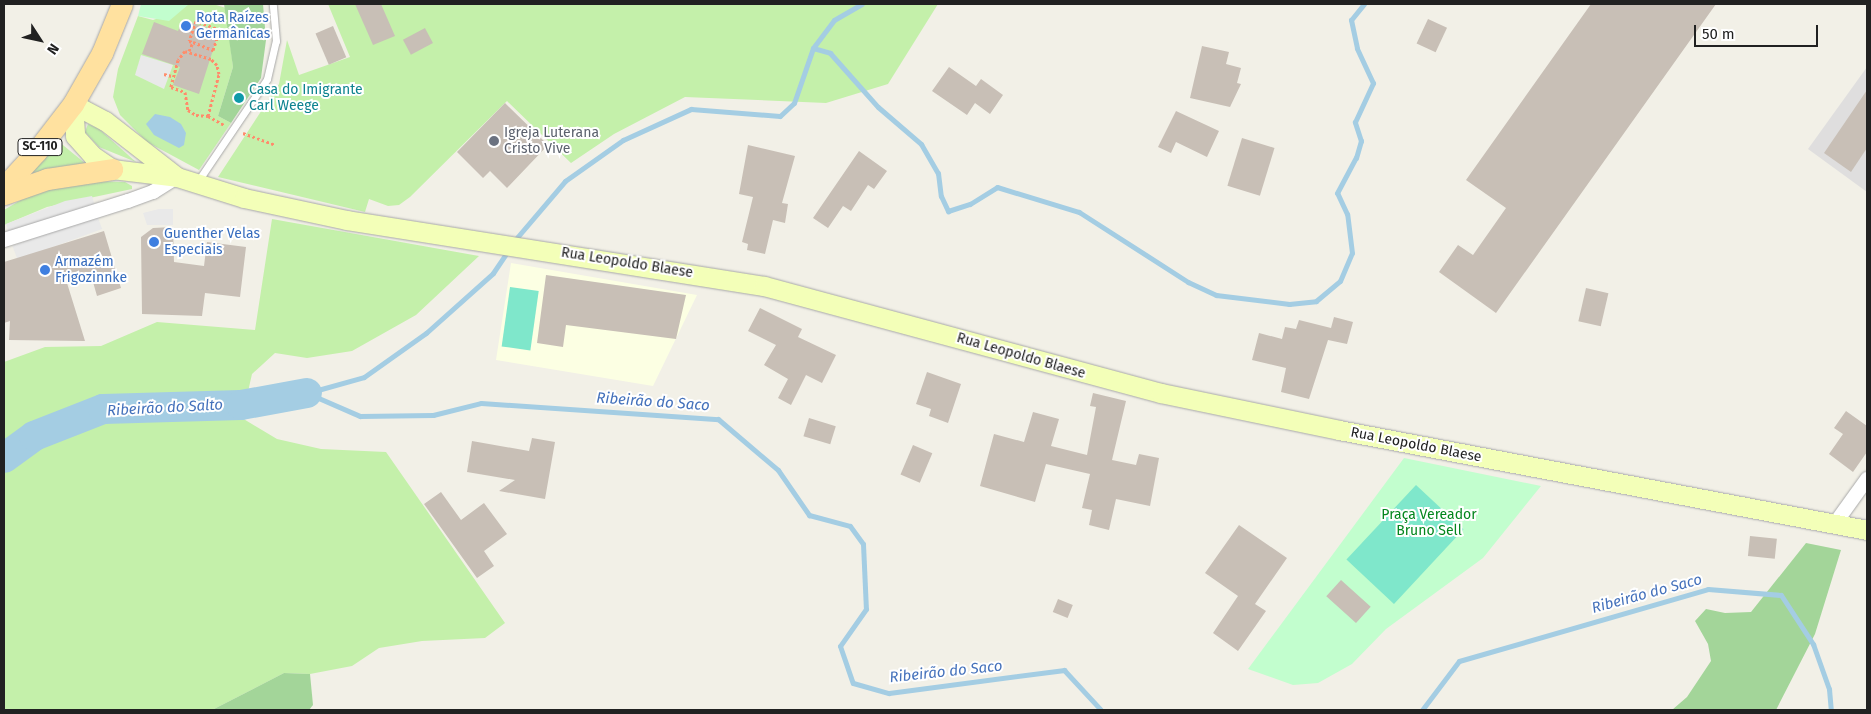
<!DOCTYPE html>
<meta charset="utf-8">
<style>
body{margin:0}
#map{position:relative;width:1871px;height:714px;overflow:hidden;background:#f2f0e7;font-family:"Fira Sans",sans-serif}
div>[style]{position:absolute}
.residential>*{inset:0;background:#dfdede}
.education>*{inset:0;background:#fcffe3}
.grass>*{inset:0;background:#c4f0aa}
.forest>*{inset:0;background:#a3d599}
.park>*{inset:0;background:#c2fece}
.pitch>*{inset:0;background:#7fe7cb;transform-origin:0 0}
.parking>*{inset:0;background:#e9e9e9;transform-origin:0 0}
.water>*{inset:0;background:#a4cde3}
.stream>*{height:5px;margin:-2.5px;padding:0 2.5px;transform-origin:2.5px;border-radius:2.5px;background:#a4cde3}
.river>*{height:30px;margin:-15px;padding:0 15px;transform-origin:15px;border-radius:15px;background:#a4cde3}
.building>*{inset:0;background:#c8bfb6;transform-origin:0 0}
.path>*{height:3px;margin-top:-1.5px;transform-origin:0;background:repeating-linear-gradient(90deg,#ff8c6b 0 2.5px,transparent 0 5px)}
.roads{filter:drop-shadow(0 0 1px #a8a8a8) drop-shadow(0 0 1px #a8a8a8)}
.lane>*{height:7px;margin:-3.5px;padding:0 3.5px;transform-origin:3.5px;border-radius:3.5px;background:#fff}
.street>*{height:14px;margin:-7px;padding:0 7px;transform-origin:7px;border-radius:7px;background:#fff}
.secondary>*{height:19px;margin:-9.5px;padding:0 9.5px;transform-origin:9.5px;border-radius:9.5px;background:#f3ffb8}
.primary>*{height:21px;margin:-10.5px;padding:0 10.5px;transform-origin:10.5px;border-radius:10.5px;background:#ffe19f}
.dots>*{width:14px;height:14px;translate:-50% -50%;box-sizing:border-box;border:2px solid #fff;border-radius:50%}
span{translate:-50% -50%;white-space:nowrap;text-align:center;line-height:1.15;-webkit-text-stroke:4px #fff;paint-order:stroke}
.shield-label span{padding:1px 4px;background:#fff;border:1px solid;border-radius:4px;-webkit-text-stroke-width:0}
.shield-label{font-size:12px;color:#212121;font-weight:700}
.shop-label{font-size:14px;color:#366cbe}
.left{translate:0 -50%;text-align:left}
.culture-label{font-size:14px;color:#0d838f}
.worship-label{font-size:14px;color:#5b616d}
.street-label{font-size:14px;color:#212121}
.park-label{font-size:14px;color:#03861d}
.water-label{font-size:15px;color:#4471bb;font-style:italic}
.frame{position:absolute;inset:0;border:5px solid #212121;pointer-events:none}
.north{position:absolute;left:15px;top:15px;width:50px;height:50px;-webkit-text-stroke:4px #fff;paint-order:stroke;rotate:125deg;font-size:14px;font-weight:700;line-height:20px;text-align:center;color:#212121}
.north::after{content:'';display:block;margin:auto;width:18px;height:22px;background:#212121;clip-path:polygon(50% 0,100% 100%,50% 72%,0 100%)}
.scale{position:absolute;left:1694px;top:25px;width:124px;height:22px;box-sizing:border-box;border:2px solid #212121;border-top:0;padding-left:6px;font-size:15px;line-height:18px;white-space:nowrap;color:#212121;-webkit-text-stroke:4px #fff;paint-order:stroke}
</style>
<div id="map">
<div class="residential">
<i style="clip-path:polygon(1867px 67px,1867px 192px,1808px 149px)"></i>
</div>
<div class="education">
<i style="clip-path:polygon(511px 263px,697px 295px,653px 386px,496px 360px)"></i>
</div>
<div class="grass">
<i style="clip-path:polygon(189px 4px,213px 4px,226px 8px,233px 67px,218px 116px,231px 123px,199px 170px,147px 142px,120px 115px,113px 97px,118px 69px,138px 16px,153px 20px,179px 11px)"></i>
<i style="clip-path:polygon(328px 4px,938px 4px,888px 84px,826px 103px,685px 97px,614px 134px,571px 163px,507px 101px,410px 197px,399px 205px,388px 206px,369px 199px,365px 212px,218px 177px,279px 84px,287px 40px,299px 75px,350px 57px)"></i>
<i style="clip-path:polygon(88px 124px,99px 129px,136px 162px,99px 147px,85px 132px)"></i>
<i style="clip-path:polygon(58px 141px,86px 164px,30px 175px)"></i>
<i style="clip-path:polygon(91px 181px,125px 182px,132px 186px,132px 189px,47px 207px,4px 225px,4px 210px,26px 197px,54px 187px)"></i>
<i style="clip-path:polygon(272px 219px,479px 256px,416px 315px,352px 351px,307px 358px,275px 353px,252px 374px,242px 418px,277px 439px,321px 449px,386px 452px,505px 623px,485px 638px,422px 641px,379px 648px,352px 666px,310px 674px,284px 673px,212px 710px,4px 710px,4px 362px,45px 347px,101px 346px,157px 322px,255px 330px)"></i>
</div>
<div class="forest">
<i style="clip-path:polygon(224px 4px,263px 4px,266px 40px,261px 78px,231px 123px,218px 116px,233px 67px)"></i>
<i style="clip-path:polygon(1806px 543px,1841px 550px,1815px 634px,1776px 710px,1672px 710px,1687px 697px,1711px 661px,1708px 644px,1695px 621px,1706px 609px,1725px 613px,1751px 612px)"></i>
<i style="clip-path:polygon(284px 673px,310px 674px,313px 705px,309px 710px,212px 710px)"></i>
</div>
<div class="park">
<i style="clip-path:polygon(141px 4px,189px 4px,169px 21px,138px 16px)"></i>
<i style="clip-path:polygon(1404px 458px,1541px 486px,1483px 558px,1386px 629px,1352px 664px,1318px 683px,1293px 685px,1248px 669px)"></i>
</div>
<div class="pitch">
<i style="left:510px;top:287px;width:29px;height:60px;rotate:8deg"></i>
<i style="left:1416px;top:485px;width:65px;height:102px;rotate:43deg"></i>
</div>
<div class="parking">
<i style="clip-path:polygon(141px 55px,173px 65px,164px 89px,135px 75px)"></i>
<i style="clip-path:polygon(92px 196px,95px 206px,9px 233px,6px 224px,65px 201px)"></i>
<i style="clip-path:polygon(159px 209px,173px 209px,173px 225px,147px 225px,143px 213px)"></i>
<i style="left:97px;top:215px;width:15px;height:90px;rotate:70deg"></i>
</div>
<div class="water">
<i style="clip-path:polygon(155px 114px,170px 117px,181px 124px,186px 133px,184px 145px,179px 148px,154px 135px,146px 124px)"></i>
</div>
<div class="stream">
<i style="left:813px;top:48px;width:18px;rotate:16deg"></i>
<i style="left:830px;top:53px;width:72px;rotate:48.4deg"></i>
<i style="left:878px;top:107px;width:57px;rotate:40.7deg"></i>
<i style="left:921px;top:144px;width:34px;rotate:60deg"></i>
<i style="left:938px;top:173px;width:23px;rotate:83deg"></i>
<i style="left:941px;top:196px;width:17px;rotate:65deg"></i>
<i style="left:948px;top:211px;width:23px;rotate:-18deg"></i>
<i style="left:970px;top:204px;width:32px;rotate:-32deg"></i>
<i style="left:997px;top:187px;width:86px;rotate:17deg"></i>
<i style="left:1079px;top:212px;width:130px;rotate:32.7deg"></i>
<i style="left:1188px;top:282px;width:31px;rotate:25deg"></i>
<i style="left:1216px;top:295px;width:74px;rotate:7deg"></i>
<i style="left:1289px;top:304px;width:27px;rotate:-6deg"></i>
<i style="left:1316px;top:301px;width:31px;rotate:-40deg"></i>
<i style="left:1340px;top:281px;width:30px;rotate:-67deg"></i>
<i style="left:1352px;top:253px;width:39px;rotate:-97deg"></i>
<i style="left:1347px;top:214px;width:23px;rotate:-115deg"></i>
<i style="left:1337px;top:193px;width:40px;rotate:-62deg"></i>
<i style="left:1356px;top:158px;width:18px;rotate:-74deg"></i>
<i style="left:1361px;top:141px;width:20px;rotate:-108deg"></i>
<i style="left:1355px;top:122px;width:43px;rotate:-65.2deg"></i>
<i style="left:1373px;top:83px;width:38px;rotate:-115deg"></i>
<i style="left:1357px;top:48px;width:29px;rotate:-102deg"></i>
<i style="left:1351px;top:20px;width:21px;rotate:-51deg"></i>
<i style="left:514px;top:241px;width:79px;rotate:-49.6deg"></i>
<i style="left:565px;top:181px;width:71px;rotate:-35.3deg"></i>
<i style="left:623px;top:140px;width:75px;rotate:-24.5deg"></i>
<i style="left:691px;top:109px;width:89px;rotate:4.5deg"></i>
<i style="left:780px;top:116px;width:19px;rotate:-43deg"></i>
<i style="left:794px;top:103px;width:58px;rotate:-70.9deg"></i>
<i style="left:813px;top:48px;width:35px;rotate:-53deg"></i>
<i style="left:834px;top:20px;width:32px;rotate:-30deg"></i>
<i style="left:307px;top:393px;width:58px;rotate:23.5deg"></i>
<i style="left:360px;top:416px;width:73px;rotate:-0.8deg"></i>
<i style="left:433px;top:415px;width:49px;rotate:-14deg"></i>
<i style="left:481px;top:403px;width:238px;rotate:3.9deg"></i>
<i style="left:718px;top:419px;width:79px;rotate:40.4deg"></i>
<i style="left:778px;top:470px;width:55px;rotate:55.4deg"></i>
<i style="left:809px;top:515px;width:42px;rotate:15deg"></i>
<i style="left:850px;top:526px;width:22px;rotate:54deg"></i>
<i style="left:863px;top:544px;width:65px;rotate:87.4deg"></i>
<i style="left:866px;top:609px;width:45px;rotate:125.1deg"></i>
<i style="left:840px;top:646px;width:39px;rotate:71deg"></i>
<i style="left:853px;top:683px;width:37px;rotate:16deg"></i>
<i style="left:889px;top:693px;width:177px;rotate:-7.5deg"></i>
<i style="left:1064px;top:670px;width:54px;rotate:47.2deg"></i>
<i style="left:307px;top:393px;width:59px;rotate:-15.7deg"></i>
<i style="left:364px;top:377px;width:76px;rotate:-35.4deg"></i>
<i style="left:426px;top:333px;width:90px;rotate:-41.8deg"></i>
<i style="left:493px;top:273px;width:27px;rotate:-56deg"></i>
<i style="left:1422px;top:710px;width:61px;rotate:-52.9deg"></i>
<i style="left:1459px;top:661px;width:259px;rotate:-16.1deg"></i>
<i style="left:1708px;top:589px;width:73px;rotate:4.7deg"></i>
<i style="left:1781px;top:595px;width:59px;rotate:56.9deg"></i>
<i style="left:1813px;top:644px;width:48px;rotate:70.4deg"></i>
<i style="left:1829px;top:689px;width:21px;rotate:85deg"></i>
</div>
<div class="river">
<i style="left:4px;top:458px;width:37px;rotate:-36deg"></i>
<i style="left:34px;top:436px;width:74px;rotate:-21.4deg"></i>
<i style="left:103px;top:409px;width:138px;rotate:-1.7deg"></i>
<i style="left:241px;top:405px;width:67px;rotate:-10.3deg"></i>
</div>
<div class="building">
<i style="clip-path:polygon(355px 4px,381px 4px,395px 36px,373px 45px)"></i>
<i style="clip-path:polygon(1591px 4px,1716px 4px,1496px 313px,1439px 272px,1458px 245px,1473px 255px,1506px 208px,1466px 180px)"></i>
<i style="left:1428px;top:19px;width:21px;height:27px;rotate:25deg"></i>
<i style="clip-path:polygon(182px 20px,219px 31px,199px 94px,173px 85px,180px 67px,142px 54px,154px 22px,178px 31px)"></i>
<i style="left:333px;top:26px;width:34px;height:19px;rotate:67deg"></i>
<i style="left:425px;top:28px;width:17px;height:25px;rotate:62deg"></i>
<i style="clip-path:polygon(1202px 46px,1229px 52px,1226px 64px,1241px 68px,1237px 83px,1241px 84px,1230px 107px,1190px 98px)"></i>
<i style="clip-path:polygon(949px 67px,976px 86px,981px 79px,1003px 95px,990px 114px,975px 103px,967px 115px,932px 91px)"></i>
<i style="clip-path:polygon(1867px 90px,1867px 148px,1851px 172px,1824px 153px)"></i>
<i style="clip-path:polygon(505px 103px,548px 145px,507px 188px,490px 171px,483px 178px,457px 152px)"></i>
<i style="clip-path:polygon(1176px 111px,1219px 131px,1207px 157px,1176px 142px,1171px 153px,1158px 147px)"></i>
<i style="left:1242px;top:138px;width:34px;height:50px;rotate:17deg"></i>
<i style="clip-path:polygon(748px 145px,795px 156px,782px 203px,788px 204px,785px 223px,773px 220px,765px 254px,747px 250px,748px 244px,742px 242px,753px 197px,739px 194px)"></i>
<i style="clip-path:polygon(859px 151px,887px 171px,874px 189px,868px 185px,851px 211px,843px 206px,828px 228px,813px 218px)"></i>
<i style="clip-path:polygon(173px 227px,174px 262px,204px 266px,207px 242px,246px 247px,240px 297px,205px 293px,202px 316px,142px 314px,141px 237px,153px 228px)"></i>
<i style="clip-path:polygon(104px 231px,121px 288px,97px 296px,91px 275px,67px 283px,85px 341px,9px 340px,10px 321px,4px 323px,4px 262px)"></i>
<i style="clip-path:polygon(546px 275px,686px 295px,676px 339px,566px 325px,563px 347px,537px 343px)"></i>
<i style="left:1586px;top:288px;width:23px;height:34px;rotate:13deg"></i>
<i style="clip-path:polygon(760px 308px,802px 329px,798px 337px,836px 355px,822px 383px,806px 375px,791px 405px,778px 398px,788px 379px,764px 365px,776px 345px,748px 331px)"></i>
<i style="clip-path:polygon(1334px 317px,1353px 322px,1347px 344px,1328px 340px,1309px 399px,1281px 392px,1286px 368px,1252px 360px,1259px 333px,1282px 339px,1285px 327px,1296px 329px,1299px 320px,1331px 328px)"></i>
<i style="clip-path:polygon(927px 372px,961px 384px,948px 423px,929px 416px,931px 409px,916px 404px)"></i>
<i style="clip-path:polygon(1093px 393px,1126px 401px,1112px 460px,1136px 465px,1139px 454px,1159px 458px,1150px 506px,1116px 499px,1109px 530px,1089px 525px,1092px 510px,1082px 508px,1090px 474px,1046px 464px,1035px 502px,980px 486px,994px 434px,1024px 442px,1033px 412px,1059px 419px,1051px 446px,1087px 455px,1096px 407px,1090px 406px)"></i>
<i style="clip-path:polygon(1846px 411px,1867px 426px,1867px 452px,1853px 472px,1829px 454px,1843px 434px,1834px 428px)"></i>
<i style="left:809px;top:418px;width:28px;height:19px;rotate:17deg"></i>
<i style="clip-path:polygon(532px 438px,555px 442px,545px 499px,499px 491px,515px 480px,467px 472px,472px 441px,529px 451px)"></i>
<i style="left:913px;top:445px;width:21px;height:32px;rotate:23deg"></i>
<i style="clip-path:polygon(441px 492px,461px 520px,484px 503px,507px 534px,484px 551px,494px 566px,477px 578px,424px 504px)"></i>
<i style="clip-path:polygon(1239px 525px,1287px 558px,1255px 604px,1266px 611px,1238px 651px,1213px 633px,1238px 596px,1205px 573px)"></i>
<i style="left:1750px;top:536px;width:27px;height:20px;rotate:6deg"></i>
<i style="left:1341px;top:580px;width:40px;height:22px;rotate:42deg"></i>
<i style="left:1058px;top:599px;width:16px;height:14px;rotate:22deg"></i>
</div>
<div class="path">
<i style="left:189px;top:51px;width:10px;rotate:-66deg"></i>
<i style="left:193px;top:42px;width:22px;rotate:22deg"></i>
<i style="left:213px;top:50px;width:21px;rotate:-71deg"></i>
<i style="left:220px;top:30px;width:26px;rotate:-159deg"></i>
<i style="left:196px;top:21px;width:21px;rotate:109deg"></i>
<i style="left:189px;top:41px;width:4px;rotate:14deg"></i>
<i style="left:164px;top:74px;width:8px;rotate:14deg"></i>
<i style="left:208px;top:116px;width:43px;rotate:-75.3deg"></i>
<i style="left:219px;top:74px;width:9px;rotate:-103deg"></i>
<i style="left:217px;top:65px;width:8px;rotate:-135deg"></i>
<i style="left:211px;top:59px;width:27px;rotate:-163deg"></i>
<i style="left:185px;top:51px;width:11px;rotate:128deg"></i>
<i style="left:178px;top:60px;width:28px;rotate:105deg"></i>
<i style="left:171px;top:87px;width:15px;rotate:20deg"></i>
<i style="left:185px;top:92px;width:18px;rotate:81deg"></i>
<i style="left:188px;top:110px;width:9px;rotate:32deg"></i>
<i style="left:196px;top:115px;width:12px;rotate:5deg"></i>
<i style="left:208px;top:116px;width:18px;rotate:29deg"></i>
<i style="left:243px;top:133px;width:33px;rotate:20deg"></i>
</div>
<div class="roads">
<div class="lane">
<i style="left:198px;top:181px;width:123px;rotate:-55.9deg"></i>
<i style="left:267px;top:79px;width:39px;rotate:-77deg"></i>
<i style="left:276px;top:41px;width:37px;rotate:-95deg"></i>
</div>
<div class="street">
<i style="left:4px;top:240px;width:130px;rotate:-17.5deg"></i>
<i style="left:128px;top:201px;width:27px;rotate:-20deg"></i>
<i style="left:153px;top:192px;width:28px;rotate:-32deg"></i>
<i style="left:1834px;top:525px;width:57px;rotate:-54.3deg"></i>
</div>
<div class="secondary">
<i style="left:177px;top:177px;width:91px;rotate:-142.1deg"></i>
<i style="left:105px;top:121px;width:36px;rotate:-152deg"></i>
<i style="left:73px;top:104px;width:32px;rotate:86deg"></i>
<i style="left:75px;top:136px;width:27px;rotate:48deg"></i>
<i style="left:93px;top:156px;width:23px;rotate:34deg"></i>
<i style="left:112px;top:169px;width:65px;rotate:7deg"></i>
<i style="left:177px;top:177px;width:70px;rotate:17.4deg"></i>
<i style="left:244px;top:198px;width:105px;rotate:12.1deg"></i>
<i style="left:347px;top:220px;width:422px;rotate:9deg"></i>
<i style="left:764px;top:286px;width:411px;rotate:15.1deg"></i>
<i style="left:1161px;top:393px;width:182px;rotate:11.7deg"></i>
<i style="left:1339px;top:430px;width:537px;rotate:10.72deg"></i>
</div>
<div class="primary">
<i style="left:4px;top:187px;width:47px;rotate:-47.6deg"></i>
<i style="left:36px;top:152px;width:61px;rotate:-52.4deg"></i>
<i style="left:73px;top:104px;width:59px;rotate:-60.4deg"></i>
<i style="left:102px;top:53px;width:53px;rotate:-67.8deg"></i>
<i style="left:4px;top:194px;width:46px;rotate:-19.2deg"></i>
<i style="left:47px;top:179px;width:66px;rotate:-8.7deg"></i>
</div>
</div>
<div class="dots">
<i style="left:186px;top:26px;background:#3f7fe0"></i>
<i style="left:239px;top:98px;background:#0f9aa8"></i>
<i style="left:494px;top:141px;background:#6b7280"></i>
<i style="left:154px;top:242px;background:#3f7fe0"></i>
<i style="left:45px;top:270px;background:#3f7fe0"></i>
</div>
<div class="shield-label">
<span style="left:40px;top:147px">SC-110</span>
</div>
<div class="shop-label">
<span class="left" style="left:196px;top:26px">Rota Raízes<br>Germânicas</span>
<span class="left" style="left:164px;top:242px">Guenther Velas<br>Especiais</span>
<span class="left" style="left:55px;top:270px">Armazém<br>Frigozinnke</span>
</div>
<div class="culture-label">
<span class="left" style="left:249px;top:98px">Casa do Imigrante<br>Carl Weege</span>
</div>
<div class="worship-label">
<span class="left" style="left:504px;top:141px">Igreja Luterana<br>Cristo Vive</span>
</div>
<div class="street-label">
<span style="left:627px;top:263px;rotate:9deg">Rua Leopoldo Blaese</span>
<span style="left:1021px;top:356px;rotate:16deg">Rua Leopoldo Blaese</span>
<span style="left:1416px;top:445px;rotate:11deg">Rua Leopoldo Blaese</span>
</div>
<div class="park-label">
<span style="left:1429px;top:523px">Praça Vereador<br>Bruno Sell</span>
</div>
<div class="water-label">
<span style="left:653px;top:402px;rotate:4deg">Ribeirão do Saco</span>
<span style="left:165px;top:408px;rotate:-3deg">Ribeirão do Salto</span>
<span style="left:1647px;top:594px;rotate:-15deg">Ribeirão do Saco</span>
<span style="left:946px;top:672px;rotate:-6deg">Ribeirão do Saco</span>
</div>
<div class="frame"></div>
<div class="north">N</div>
<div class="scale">50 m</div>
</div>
